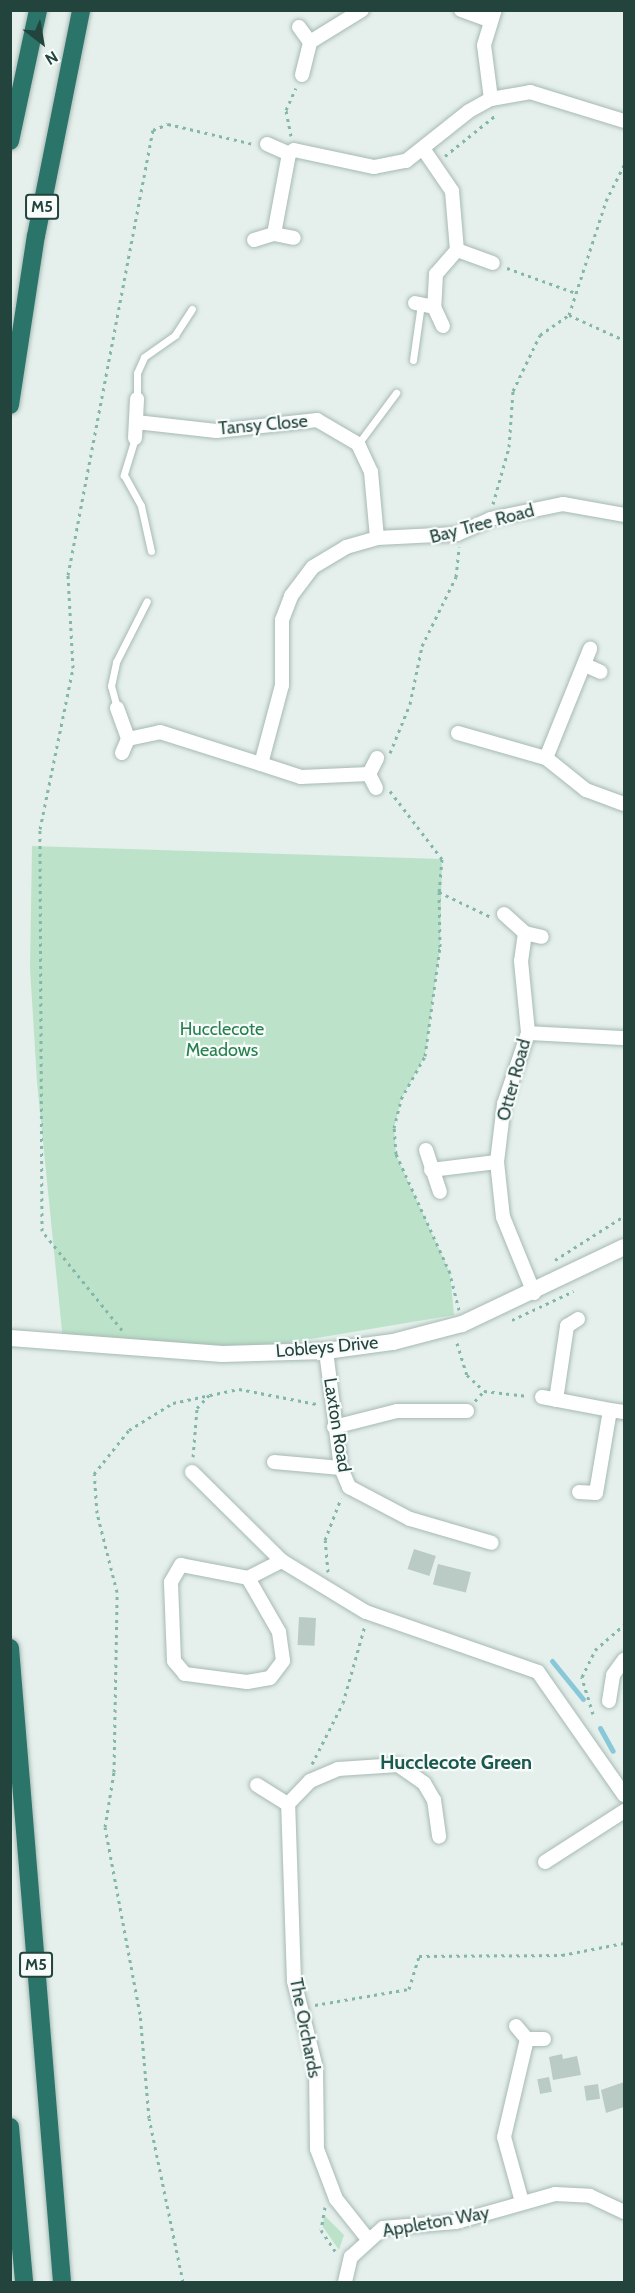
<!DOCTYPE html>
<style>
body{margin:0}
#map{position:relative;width:635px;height:2293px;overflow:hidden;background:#e5f0ec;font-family:Cabin,sans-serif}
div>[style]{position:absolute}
.green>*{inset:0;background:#bce3c9}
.stream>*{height:5px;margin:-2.5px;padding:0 2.5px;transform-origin:2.5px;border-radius:2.5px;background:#88c8d9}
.building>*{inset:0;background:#bacbc5;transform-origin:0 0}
.path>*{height:3px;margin-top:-1.5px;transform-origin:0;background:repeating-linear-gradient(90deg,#82b7aa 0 3px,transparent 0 7.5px)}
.roads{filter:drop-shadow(0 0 2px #a7b9b4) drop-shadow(0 0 2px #a7b9b4)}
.service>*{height:7px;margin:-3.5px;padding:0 3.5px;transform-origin:3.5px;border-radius:3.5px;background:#fff}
.minor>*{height:14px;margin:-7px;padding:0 7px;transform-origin:7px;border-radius:7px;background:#fff}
.tertiary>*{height:16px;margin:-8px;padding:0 8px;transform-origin:8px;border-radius:8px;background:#fff}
.motorway>*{height:18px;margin:-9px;padding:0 9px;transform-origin:9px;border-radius:9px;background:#2a746a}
span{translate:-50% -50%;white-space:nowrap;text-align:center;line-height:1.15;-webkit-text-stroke:4.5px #f7fbf9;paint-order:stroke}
.shield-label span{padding:2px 4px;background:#f7fbf9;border:2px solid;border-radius:4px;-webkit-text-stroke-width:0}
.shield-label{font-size:16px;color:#22443d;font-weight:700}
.street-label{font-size:18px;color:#22443d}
.park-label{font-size:18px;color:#27804f}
.neighbourhood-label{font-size:20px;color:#1b594e;font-weight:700}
.frame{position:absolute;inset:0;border:12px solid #22443d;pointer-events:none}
.north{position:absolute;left:12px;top:12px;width:60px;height:60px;-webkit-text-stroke:4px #f7fbf9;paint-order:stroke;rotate:149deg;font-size:16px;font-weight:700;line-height:24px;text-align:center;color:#22443d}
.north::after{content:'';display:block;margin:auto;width:21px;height:27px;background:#22443d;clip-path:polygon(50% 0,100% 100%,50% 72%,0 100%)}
</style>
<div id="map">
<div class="green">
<i style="clip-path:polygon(32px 846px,442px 859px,440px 947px,425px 1056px,401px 1099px,394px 1128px,396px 1155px,450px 1273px,454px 1315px,222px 1354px,63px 1341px,37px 1082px,30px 968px)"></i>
<i style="clip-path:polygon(324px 2215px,344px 2235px,339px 2250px,323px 2227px)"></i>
</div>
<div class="stream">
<i style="left:552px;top:1661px;width:49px;rotate:50.8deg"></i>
<i style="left:600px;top:1728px;width:26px;rotate:61deg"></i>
</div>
<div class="building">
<i style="left:414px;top:1549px;width:23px;height:21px;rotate:18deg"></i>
<i style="left:438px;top:1564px;width:34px;height:21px;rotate:14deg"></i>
<i style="left:299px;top:1617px;width:17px;height:28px;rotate:3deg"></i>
<i style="clip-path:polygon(562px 2054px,563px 2059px,577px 2056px,581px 2075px,553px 2080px,549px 2057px)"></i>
<i style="left:549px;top:2077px;width:15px;height:12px;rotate:79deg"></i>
<i style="clip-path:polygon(624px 2082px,624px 2107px,606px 2113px,601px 2090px)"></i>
<i style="left:598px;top:2084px;width:15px;height:14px;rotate:82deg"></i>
</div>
<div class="path">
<i style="left:291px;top:136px;width:26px;rotate:-101deg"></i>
<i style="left:286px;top:110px;width:24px;rotate:-66deg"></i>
<i style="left:445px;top:156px;width:65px;rotate:-38.8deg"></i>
<i style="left:507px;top:268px;width:73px;rotate:19.9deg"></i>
<i style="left:569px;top:315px;width:60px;rotate:24.4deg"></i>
<i style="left:493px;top:504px;width:59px;rotate:-74.3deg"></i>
<i style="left:509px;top:447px;width:56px;rotate:-85.9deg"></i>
<i style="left:513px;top:391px;width:62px;rotate:-64.3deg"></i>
<i style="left:540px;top:335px;width:35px;rotate:-35deg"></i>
<i style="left:569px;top:315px;width:120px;rotate:-72deg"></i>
<i style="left:606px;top:201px;width:40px;rotate:-63.4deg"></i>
<i style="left:390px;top:753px;width:53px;rotate:-67.8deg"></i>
<i style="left:410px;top:704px;width:59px;rotate:-78.3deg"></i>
<i style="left:422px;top:646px;width:77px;rotate:-63.8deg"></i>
<i style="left:456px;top:577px;width:30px;rotate:-84deg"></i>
<i style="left:390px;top:791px;width:86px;rotate:52.6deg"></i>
<i style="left:442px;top:859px;width:33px;rotate:95deg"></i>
<i style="left:555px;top:1260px;width:82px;rotate:-32.5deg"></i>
<i style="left:459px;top:1310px;width:38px;rotate:-104deg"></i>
<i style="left:450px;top:1273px;width:131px;rotate:-114.4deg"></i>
<i style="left:396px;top:1154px;width:26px;rotate:-94deg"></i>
<i style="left:394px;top:1128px;width:30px;rotate:-76deg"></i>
<i style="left:401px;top:1099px;width:49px;rotate:-60.8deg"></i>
<i style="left:425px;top:1056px;width:110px;rotate:-82.2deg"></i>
<i style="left:440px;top:947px;width:55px;rotate:-91deg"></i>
<i style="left:439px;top:892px;width:58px;rotate:25.7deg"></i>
<i style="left:512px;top:1320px;width:68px;rotate:-25.1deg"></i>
<i style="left:122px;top:1330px;width:127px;rotate:-128.9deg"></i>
<i style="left:42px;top:1231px;width:402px;rotate:-90.3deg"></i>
<i style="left:40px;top:829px;width:164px;rotate:-78.4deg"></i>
<i style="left:73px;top:668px;width:93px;rotate:-93.1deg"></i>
<i style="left:68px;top:575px;width:453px;rotate:-79.2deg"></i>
<i style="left:153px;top:130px;width:16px;rotate:-22deg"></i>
<i style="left:168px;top:124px;width:87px;rotate:13.2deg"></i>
<i style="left:457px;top:1343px;width:34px;rotate:73deg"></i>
<i style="left:467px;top:1375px;width:23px;rotate:43deg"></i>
<i style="left:484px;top:1391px;width:44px;rotate:6.5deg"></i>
<i style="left:475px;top:1401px;width:13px;rotate:-48deg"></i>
<i style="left:193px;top:1457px;width:49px;rotate:-85.3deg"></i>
<i style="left:197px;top:1408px;width:22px;rotate:-47deg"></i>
<i style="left:328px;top:1572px;width:32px;rotate:-95deg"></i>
<i style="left:325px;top:1540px;width:45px;rotate:-69.1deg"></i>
<i style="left:593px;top:1714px;width:39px;rotate:-107deg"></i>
<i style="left:582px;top:1677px;width:30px;rotate:-64deg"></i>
<i style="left:595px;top:1650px;width:38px;rotate:-41deg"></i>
<i style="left:312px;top:1764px;width:68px;rotate:-63.1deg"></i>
<i style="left:343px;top:1703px;width:81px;rotate:-74.2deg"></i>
<i style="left:315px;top:2005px;width:95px;rotate:-9.7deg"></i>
<i style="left:409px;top:1989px;width:34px;rotate:-73deg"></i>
<i style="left:419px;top:1956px;width:143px;rotate:-0.4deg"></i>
<i style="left:562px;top:1955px;width:63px;rotate:-11deg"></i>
<i style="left:325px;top:2207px;width:23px;rotate:100deg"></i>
<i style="left:321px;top:2230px;width:29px;rotate:56deg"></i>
<i style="left:183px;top:2282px;width:167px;rotate:-101.7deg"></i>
<i style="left:149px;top:2118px;width:104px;rotate:-94.9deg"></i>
<i style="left:140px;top:2014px;width:190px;rotate:-100.6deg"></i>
<i style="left:105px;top:1827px;width:56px;rotate:-80.7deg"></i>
<i style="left:114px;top:1772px;width:180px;rotate:-89deg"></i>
<i style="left:117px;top:1592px;width:81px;rotate:-104.2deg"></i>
<i style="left:97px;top:1513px;width:39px;rotate:-94deg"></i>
<i style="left:94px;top:1474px;width:56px;rotate:-51.5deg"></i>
<i style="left:129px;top:1430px;width:52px;rotate:-31.5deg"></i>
<i style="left:173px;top:1403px;width:67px;rotate:-12deg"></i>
<i style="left:239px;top:1389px;width:79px;rotate:10.9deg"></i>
</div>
<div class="roads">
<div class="service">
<i style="left:413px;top:360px;width:57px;rotate:-81.9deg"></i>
<i style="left:137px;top:399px;width:26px;rotate:-90deg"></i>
<i style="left:137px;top:373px;width:17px;rotate:-66deg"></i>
<i style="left:144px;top:357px;width:38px;rotate:-35deg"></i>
<i style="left:175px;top:335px;width:31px;rotate:-57deg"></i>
<i style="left:135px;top:438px;width:39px;rotate:107deg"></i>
<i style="left:124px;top:475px;width:35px;rotate:61deg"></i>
<i style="left:141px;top:506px;width:46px;rotate:77.5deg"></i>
<i style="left:358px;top:444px;width:64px;rotate:-53.3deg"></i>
<i style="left:117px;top:708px;width:23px;rotate:-105deg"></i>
<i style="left:111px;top:686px;width:25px;rotate:-78deg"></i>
<i style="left:116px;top:662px;width:68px;rotate:-63.1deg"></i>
</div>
<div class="minor">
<i style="left:461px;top:10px;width:30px;rotate:20deg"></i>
<i style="left:299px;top:27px;width:19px;rotate:54deg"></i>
<i style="left:302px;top:75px;width:34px;rotate:-76deg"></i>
<i style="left:310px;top:42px;width:61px;rotate:-31.6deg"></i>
<i style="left:491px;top:99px;width:54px;rotate:-97.4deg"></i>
<i style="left:484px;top:45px;width:37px;rotate:-73deg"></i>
<i style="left:267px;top:144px;width:24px;rotate:24deg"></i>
<i style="left:289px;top:154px;width:6px;rotate:-39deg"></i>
<i style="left:294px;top:150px;width:82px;rotate:12deg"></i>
<i style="left:374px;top:167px;width:33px;rotate:-11deg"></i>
<i style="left:406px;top:161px;width:80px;rotate:-38.4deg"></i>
<i style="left:469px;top:111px;width:25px;rotate:-29deg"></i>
<i style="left:491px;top:99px;width:40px;rotate:-10deg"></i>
<i style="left:530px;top:92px;width:98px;rotate:17.1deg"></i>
<i style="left:424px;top:150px;width:50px;rotate:55.7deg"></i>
<i style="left:452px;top:191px;width:59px;rotate:85.2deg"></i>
<i style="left:457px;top:250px;width:32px;rotate:131deg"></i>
<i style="left:436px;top:274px;width:33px;rotate:93deg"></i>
<i style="left:434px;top:307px;width:21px;rotate:65deg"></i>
<i style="left:274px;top:234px;width:20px;rotate:11deg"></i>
<i style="left:254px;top:240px;width:21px;rotate:-17deg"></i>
<i style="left:274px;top:234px;width:81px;rotate:-79.4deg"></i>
<i style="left:457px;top:250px;width:38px;rotate:20deg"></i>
<i style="left:415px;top:303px;width:19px;rotate:12deg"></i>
<i style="left:136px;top:422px;width:81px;rotate:6.4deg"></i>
<i style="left:216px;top:431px;width:102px;rotate:-6.2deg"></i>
<i style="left:317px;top:420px;width:48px;rotate:30.3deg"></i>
<i style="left:358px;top:444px;width:31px;rotate:65deg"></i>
<i style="left:371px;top:472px;width:66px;rotate:84.8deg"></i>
<i style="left:135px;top:438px;width:39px;rotate:-87deg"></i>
<i style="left:585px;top:665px;width:17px;rotate:24deg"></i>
<i style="left:117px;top:708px;width:33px;rotate:70deg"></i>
<i style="left:458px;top:733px;width:91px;rotate:15.9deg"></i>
<i style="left:546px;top:758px;width:51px;rotate:38.7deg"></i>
<i style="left:586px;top:790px;width:40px;rotate:20.2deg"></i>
<i style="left:122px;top:753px;width:15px;rotate:-67deg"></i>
<i style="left:128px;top:739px;width:33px;rotate:-12deg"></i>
<i style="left:160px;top:732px;width:106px;rotate:17.6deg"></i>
<i style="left:261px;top:764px;width:82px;rotate:-75.1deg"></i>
<i style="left:282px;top:685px;width:65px;rotate:-90deg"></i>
<i style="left:282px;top:620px;width:26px;rotate:-69deg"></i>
<i style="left:291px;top:596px;width:36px;rotate:-53deg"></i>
<i style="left:313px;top:567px;width:39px;rotate:-31deg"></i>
<i style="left:346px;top:547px;width:32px;rotate:-16deg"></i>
<i style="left:377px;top:538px;width:80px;rotate:-2.9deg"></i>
<i style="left:457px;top:534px;width:36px;rotate:-24deg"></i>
<i style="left:490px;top:519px;width:75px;rotate:-11.6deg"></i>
<i style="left:563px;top:504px;width:62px;rotate:10.2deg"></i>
<i style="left:546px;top:758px;width:118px;rotate:-68deg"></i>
<i style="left:261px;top:764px;width:42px;rotate:18deg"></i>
<i style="left:301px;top:777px;width:68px;rotate:-2.5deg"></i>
<i style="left:376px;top:788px;width:16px;rotate:-117deg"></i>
<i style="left:369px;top:774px;width:18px;rotate:-63deg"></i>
<i style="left:504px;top:914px;width:28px;rotate:42deg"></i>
<i style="left:525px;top:933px;width:17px;rotate:13deg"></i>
<i style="left:525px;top:933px;width:28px;rotate:98deg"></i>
<i style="left:521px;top:961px;width:72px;rotate:84.4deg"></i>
<i style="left:528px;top:1033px;width:75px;rotate:108.7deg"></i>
<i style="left:504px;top:1104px;width:58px;rotate:96.9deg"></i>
<i style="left:497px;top:1162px;width:55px;rotate:83.8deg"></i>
<i style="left:503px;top:1217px;width:82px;rotate:67.8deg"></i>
<i style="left:528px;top:1033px;width:96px;rotate:3deg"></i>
<i style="left:426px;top:1150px;width:44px;rotate:71.6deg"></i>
<i style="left:431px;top:1170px;width:66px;rotate:-6.9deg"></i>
<i style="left:326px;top:1351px;width:118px;rotate:82.7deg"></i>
<i style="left:341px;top:1468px;width:21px;rotate:67deg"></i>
<i style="left:349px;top:1487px;width:69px;rotate:27.7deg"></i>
<i style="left:410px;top:1519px;width:85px;rotate:16.3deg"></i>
<i style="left:542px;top:1397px;width:69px;rotate:10.8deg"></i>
<i style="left:556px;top:1400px;width:75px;rotate:-81.5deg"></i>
<i style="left:567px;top:1326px;width:13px;rotate:-32deg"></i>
<i style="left:334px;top:1427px;width:65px;rotate:-14.3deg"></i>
<i style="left:397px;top:1411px;width:70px"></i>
<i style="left:274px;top:1462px;width:67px;rotate:5.1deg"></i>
<i style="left:192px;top:1472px;width:127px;rotate:44.7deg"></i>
<i style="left:282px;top:1561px;width:98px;rotate:31.3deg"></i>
<i style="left:366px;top:1612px;width:182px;rotate:19.2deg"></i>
<i style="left:538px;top:1672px;width:150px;rotate:55deg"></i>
<i style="left:579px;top:1492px;width:17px;rotate:3deg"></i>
<i style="left:596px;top:1493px;width:84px;rotate:-80.4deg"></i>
<i style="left:610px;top:1410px;width:14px;rotate:8deg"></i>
<i style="left:181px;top:1565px;width:68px;rotate:11deg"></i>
<i style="left:248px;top:1578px;width:62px;rotate:60.1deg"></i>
<i style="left:279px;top:1632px;width:29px;rotate:82deg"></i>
<i style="left:283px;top:1661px;width:21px;rotate:127deg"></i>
<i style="left:270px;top:1678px;width:23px;rotate:170deg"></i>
<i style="left:247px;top:1682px;width:63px;rotate:-172.6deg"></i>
<i style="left:185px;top:1674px;width:17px;rotate:-130deg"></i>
<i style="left:174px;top:1661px;width:79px;rotate:-92.2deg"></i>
<i style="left:171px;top:1582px;width:20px;rotate:-60deg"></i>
<i style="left:248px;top:1578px;width:38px;rotate:-27deg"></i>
<i style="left:609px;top:1701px;width:26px;rotate:-81deg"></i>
<i style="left:613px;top:1675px;width:19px;rotate:-54deg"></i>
<i style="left:257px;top:1785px;width:36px;rotate:32deg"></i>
<i style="left:545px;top:1862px;width:94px;rotate:-32.8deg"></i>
<i style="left:516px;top:2026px;width:17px;rotate:50deg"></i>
<i style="left:522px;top:2202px;width:67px;rotate:-105.5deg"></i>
<i style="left:504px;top:2137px;width:101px;rotate:-76.8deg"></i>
<i style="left:527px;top:2039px;width:17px"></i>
<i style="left:367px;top:2238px;width:50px;rotate:-128.5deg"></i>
<i style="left:336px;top:2199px;width:53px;rotate:-110.8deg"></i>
<i style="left:317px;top:2149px;width:81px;rotate:-90.7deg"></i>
<i style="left:316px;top:2068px;width:90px;rotate:-104.2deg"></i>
<i style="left:294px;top:1981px;width:177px;rotate:-91.9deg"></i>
<i style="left:288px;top:1804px;width:32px;rotate:-46deg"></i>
<i style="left:310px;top:1781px;width:30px;rotate:-23deg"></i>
<i style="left:338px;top:1769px;width:60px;rotate:-3.8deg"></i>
<i style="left:398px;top:1765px;width:32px;rotate:35deg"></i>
<i style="left:424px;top:1783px;width:20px;rotate:60deg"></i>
<i style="left:434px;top:1800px;width:37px;rotate:82deg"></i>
<i style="left:345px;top:2282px;width:26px;rotate:-77deg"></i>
<i style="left:351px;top:2257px;width:43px;rotate:-42.2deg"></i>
<i style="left:383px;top:2228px;width:73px;rotate:-4.7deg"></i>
<i style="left:456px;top:2222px;width:103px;rotate:-15.8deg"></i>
<i style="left:555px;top:2194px;width:35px;rotate:3deg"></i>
<i style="left:590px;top:2196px;width:38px;rotate:25deg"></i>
</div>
<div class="tertiary">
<i style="left:10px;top:1338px;width:213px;rotate:4.3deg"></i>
<i style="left:222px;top:1354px;width:104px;rotate:-1.7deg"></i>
<i style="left:326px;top:1351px;width:68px;rotate:-7.7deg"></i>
<i style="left:393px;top:1342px;width:71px;rotate:-14.6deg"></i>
<i style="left:462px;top:1324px;width:179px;rotate:-25.4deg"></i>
</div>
<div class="motorway">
<i style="left:10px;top:141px;width:134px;rotate:-77.9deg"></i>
<i style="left:10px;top:405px;width:171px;rotate:-81.3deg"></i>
<i style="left:36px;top:236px;width:230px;rotate:-78.7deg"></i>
<i style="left:10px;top:1648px;width:636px;rotate:85.31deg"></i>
<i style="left:10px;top:2127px;width:156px;rotate:84.8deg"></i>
</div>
</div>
<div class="shield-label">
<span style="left:42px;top:207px">M5</span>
<span style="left:36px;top:1965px">M5</span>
</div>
<div class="street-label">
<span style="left:263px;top:425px;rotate:-5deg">Tansy Close</span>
<span style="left:482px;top:524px;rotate:-15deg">Bay Tree Road</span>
<span style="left:514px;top:1080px;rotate:-75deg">Otter Road</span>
<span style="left:327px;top:1347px;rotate:-5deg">Lobleys Drive</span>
<span style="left:337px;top:1425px;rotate:81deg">Laxton Road</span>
<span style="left:305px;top:2028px;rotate:79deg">The Orchards</span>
<span style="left:436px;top:2222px;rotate:-10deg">Appleton Way</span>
</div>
<div class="park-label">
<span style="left:222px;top:1040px">Hucclecote<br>Meadows</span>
</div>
<div class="neighbourhood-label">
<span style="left:456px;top:1762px">Hucclecote Green</span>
</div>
<div class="frame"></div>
<div class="north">N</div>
</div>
